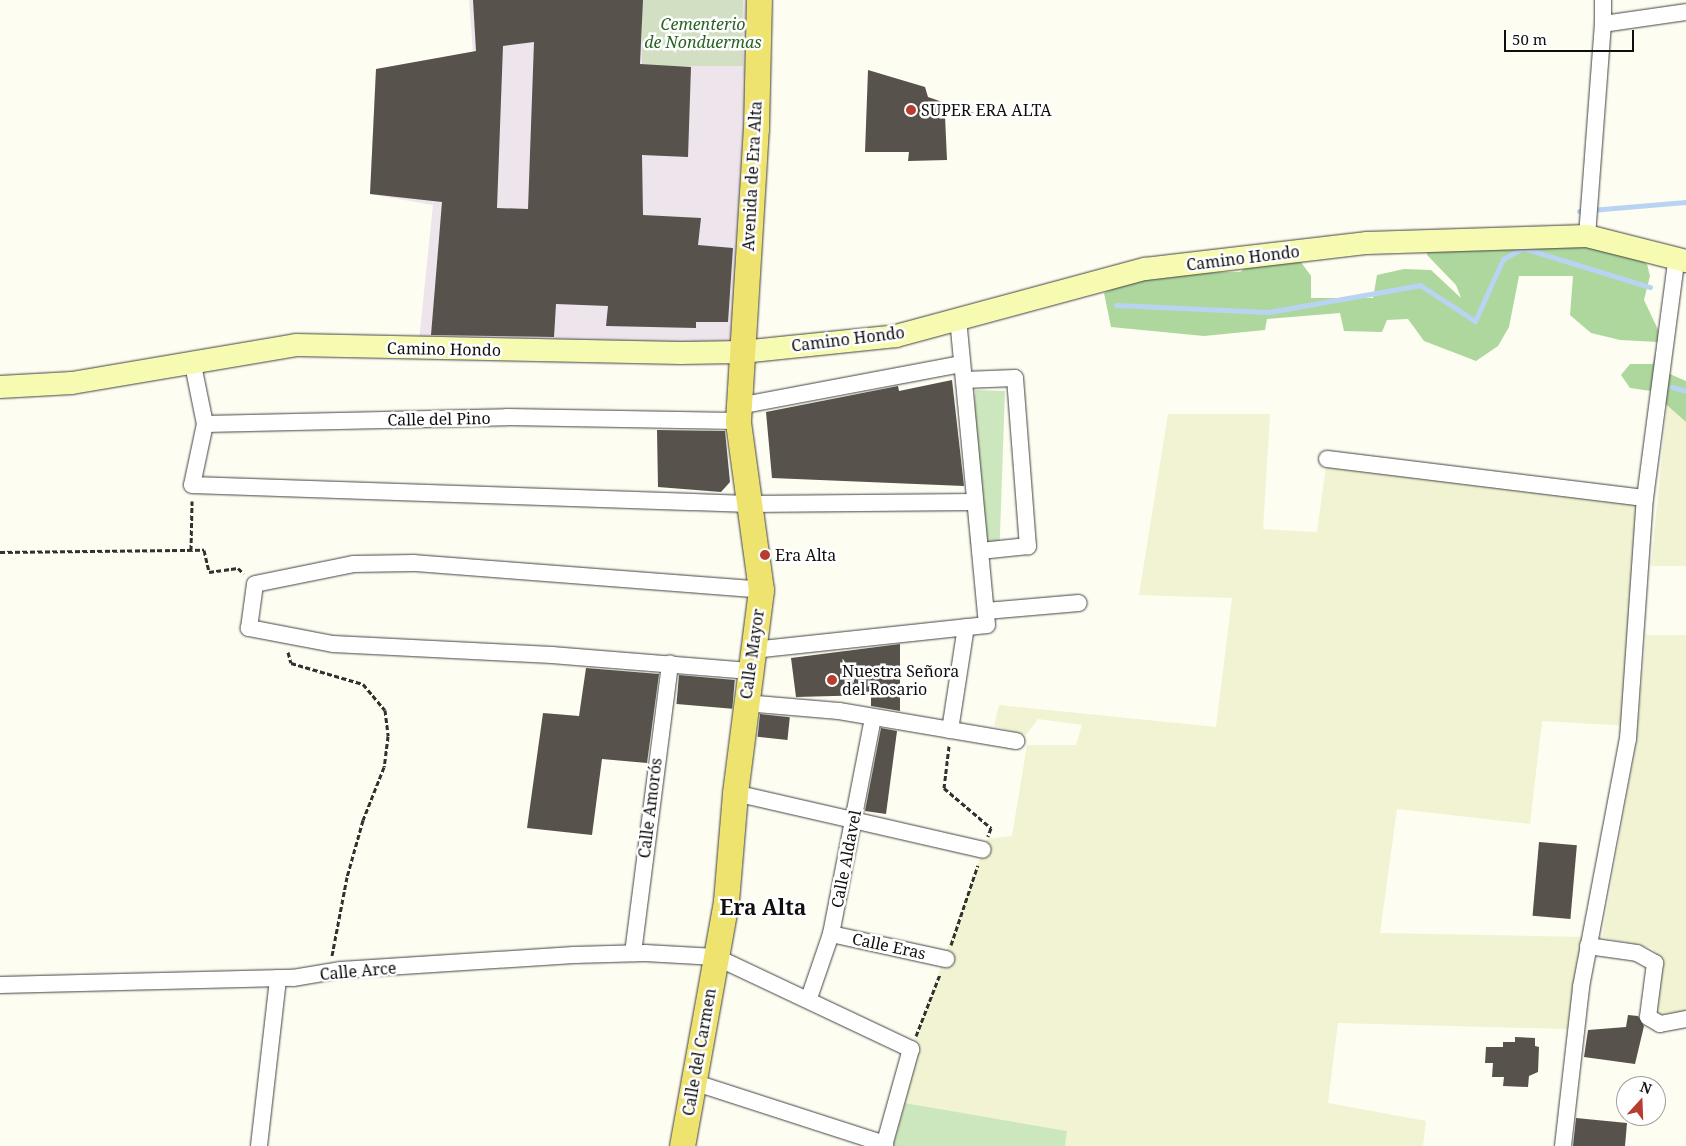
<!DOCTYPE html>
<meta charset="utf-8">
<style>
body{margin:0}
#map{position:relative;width:1686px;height:1146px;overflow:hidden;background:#fefdf1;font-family:"Noto Serif",serif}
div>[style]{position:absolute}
.industrial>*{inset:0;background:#ede4ec}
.farmland>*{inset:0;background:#f1f3d3}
.green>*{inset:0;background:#cce7bd;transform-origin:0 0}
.forest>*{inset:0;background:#aed79d}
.cemetery>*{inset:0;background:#d2dfc3;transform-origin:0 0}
.stream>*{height:5px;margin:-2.5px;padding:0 2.5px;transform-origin:2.5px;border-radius:2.5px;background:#b9d4f2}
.building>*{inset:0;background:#57524c;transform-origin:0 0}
.path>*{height:3px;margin-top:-1.5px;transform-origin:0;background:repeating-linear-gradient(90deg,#313131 0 5px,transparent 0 7.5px)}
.roads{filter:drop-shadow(0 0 1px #424242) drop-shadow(0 0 1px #424242)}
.street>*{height:16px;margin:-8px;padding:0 8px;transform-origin:8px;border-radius:8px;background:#fff}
.secondary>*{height:22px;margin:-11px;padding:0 11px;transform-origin:11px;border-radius:11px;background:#f7fab1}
.primary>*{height:25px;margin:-12.5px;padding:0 12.5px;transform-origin:12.5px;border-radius:12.5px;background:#efe370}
.dots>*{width:14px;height:14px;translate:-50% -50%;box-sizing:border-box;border:2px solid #fff;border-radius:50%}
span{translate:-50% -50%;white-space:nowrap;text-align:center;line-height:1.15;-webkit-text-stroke:5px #fff;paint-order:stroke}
.park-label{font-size:16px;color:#276323;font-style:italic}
.poi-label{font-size:16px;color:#0f0f0f}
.left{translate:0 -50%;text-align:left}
.street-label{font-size:16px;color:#0f0f0f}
.district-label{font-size:21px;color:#0f0f0f;font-weight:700}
.north{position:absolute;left:1616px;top:1076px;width:50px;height:50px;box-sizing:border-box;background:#fff;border:1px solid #9f9f9f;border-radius:50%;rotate:20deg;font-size:14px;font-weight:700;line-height:20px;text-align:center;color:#0f0f0f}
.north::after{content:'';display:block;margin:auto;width:18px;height:22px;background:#b63d2f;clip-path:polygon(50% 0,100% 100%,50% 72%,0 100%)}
.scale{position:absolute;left:1504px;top:30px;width:130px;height:22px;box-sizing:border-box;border:2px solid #0f0f0f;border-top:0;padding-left:6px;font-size:15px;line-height:18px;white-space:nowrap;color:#0f0f0f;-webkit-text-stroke:4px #fff;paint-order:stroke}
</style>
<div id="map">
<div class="industrial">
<i style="clip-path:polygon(469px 0,759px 0,742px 352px,418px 350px,433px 205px,370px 194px,376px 69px,473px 52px)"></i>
</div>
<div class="farmland">
<i style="clip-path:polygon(1667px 404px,1686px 409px,1686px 566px,1651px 566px)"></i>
<i style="clip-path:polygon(1168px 414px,1270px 414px,1263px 529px,1317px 532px,1327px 459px,1645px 498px,1629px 726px,1542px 721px,1530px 824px,1397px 809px,1380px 933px,1584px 937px,1567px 1029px,1338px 1023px,1328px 1103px,1426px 1121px,1423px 1146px,1065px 1146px,1067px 1131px,905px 1103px,911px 1049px,987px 839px,1012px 836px,1027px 745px,1076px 745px,1082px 725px,1038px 719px,1026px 735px,994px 726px,999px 705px,1216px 727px,1232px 598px,1139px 595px)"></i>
<i style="clip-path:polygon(1646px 635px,1686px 635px,1686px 1012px,1663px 1017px,1655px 1014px,1663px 961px,1652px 948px,1602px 937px,1636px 743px)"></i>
</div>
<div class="green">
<i style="left:975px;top:390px;width:30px;height:154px;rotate:2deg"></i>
<i style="clip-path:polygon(905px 1103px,1067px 1131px,1065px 1146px,893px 1146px)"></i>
</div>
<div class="forest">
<i style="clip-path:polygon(1557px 242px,1631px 254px,1647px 264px,1650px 276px,1644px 300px,1661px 336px,1656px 368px,1686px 381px,1686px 422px,1651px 391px,1630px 388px,1621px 375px,1630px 364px,1653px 364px,1658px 342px,1620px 340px,1591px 333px,1570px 315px,1573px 276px,1519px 276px,1509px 327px,1498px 346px,1476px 361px,1424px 341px,1408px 319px,1387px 320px,1382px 332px,1344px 331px,1340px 313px,1267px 319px,1265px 330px,1204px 336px,1111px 327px,1104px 293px,1132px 280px,1182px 273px,1240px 272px,1255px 262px,1298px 258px,1311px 276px,1311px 298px,1373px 298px,1377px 275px,1404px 269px,1431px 270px,1461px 298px,1456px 285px,1427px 255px,1427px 245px)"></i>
</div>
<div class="cemetery">
<i style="left:642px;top:0;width:101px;height:66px"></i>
</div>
<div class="stream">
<i style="left:1579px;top:211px;width:107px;rotate:-4.8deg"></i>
<i style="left:1116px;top:305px;width:153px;rotate:2.6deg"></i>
<i style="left:1269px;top:312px;width:153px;rotate:-10.1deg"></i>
<i style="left:1420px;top:285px;width:66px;rotate:33.2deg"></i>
<i style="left:1475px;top:321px;width:68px;rotate:-65.7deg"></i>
<i style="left:1503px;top:259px;width:23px;rotate:-29deg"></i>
<i style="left:1523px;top:248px;width:133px;rotate:17.1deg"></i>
<i style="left:1672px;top:387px;width:15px;rotate:16deg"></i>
</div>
<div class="building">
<i style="clip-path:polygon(evenodd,473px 0,643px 0,640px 64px,691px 67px,688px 157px,642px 155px,643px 215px,701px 218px,698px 245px,733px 248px,728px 322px,696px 322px,696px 328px,606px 326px,608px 306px,556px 304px,554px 337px,431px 335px,442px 202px,370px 194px,376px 69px,476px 51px,473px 0,534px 42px,528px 209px,497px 208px,503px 46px,534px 42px)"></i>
<i style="clip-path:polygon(868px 70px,925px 87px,928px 97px,980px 115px,945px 116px,947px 160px,908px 161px,909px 152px,865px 152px)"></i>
<i style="clip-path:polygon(952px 380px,964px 486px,772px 478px,766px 412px,898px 386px,899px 391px)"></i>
<i style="clip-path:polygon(657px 430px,725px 431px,730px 482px,721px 492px,658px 487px)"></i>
<i style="clip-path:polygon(900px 644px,900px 711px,871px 706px,871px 695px,796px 697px,791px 658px)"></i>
<i style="clip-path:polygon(586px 668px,659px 674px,647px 763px,602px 759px,592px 835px,527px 828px,543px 713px,579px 716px)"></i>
<i style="left:679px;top:675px;width:56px;height:29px;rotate:5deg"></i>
<i style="left:760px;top:714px;width:30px;height:23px;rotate:6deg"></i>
<i style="clip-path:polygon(881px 728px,897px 731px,886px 814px,865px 811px)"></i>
<i style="left:1539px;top:842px;width:38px;height:74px;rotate:5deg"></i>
<i style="clip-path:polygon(1628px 1015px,1638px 1016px,1644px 1026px,1635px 1064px,1584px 1057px,1588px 1030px,1626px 1027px)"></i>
<i style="clip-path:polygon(1515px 1037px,1535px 1038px,1535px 1046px,1539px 1047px,1538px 1072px,1529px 1076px,1528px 1087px,1503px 1086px,1504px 1077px,1492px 1077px,1493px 1063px,1485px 1063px,1486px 1047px,1503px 1047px,1503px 1042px,1515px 1042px)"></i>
<i style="clip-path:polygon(1576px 1118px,1627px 1123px,1625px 1146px,1573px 1146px)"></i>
</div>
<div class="path">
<i style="left:191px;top:550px;width:49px;rotate:-88.8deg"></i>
<i style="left:0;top:552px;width:204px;rotate:-0.6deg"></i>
<i style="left:204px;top:550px;width:23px;rotate:77deg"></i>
<i style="left:209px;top:572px;width:29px;rotate:-8deg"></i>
<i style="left:238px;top:568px;width:8px;rotate:45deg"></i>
<i style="left:288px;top:652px;width:11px;rotate:75deg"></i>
<i style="left:291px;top:663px;width:75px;rotate:16.3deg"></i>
<i style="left:363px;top:684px;width:34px;rotate:50deg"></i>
<i style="left:385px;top:710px;width:26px;rotate:83deg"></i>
<i style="left:388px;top:736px;width:31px;rotate:97deg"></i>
<i style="left:384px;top:767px;width:57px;rotate:111.6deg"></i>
<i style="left:363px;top:820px;width:59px;rotate:105.7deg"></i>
<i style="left:347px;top:877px;width:80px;rotate:100.8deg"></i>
<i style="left:949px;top:746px;width:42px;rotate:96.8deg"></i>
<i style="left:944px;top:788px;width:62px;rotate:40.4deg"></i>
<i style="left:991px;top:828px;width:9px;rotate:111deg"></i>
<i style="left:951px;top:945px;width:84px;rotate:-71.4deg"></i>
<i style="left:916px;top:1036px;width:66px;rotate:-68.8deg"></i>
</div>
<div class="roads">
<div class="street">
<i style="left:1603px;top:24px;width:24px;rotate:-90deg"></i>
<i style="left:1587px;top:236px;width:213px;rotate:-85.7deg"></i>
<i style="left:1603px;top:24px;width:84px;rotate:-8.2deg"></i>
<i style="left:192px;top:360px;width:65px;rotate:78.5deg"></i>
<i style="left:205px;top:424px;width:302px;rotate:-1.3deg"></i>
<i style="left:507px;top:417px;width:231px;rotate:1deg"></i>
<i style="left:964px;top:380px;width:51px;rotate:-2.2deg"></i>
<i style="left:1015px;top:378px;width:169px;rotate:85.6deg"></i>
<i style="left:1028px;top:546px;width:48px;rotate:174.1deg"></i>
<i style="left:739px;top:406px;width:227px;rotate:-10.7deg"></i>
<i style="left:205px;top:424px;width:62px;rotate:102deg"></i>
<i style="left:192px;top:485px;width:557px;rotate:1.95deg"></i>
<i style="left:749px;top:504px;width:226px;rotate:-0.5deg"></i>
<i style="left:1327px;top:459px;width:320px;rotate:7deg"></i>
<i style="left:986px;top:611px;width:93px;rotate:-4.9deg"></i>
<i style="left:753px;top:650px;width:235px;rotate:-6.1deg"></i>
<i style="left:987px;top:625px;width:308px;rotate:-95.4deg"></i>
<i style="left:750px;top:671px;width:199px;rotate:-175.4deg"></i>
<i style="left:552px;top:655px;width:219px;rotate:-177.1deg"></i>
<i style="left:333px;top:644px;width:86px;rotate:-169.2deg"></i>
<i style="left:249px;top:628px;width:44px;rotate:-82.2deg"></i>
<i style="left:255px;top:584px;width:100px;rotate:-11.5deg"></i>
<i style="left:353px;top:564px;width:61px;rotate:-0.9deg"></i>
<i style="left:414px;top:563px;width:348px;rotate:4.4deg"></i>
<i style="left:745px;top:703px;width:94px;rotate:4.9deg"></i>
<i style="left:839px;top:711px;width:180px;rotate:9.6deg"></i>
<i style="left:950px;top:730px;width:104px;rotate:-81.2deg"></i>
<i style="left:735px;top:793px;width:254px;rotate:12.9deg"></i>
<i style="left:831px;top:934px;width:118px;rotate:12.3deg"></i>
<i style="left:1588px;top:946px;width:49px;rotate:8.1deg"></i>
<i style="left:1637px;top:953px;width:21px;rotate:29deg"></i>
<i style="left:1655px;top:963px;width:54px;rotate:97.4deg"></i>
<i style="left:1648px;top:1017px;width:14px;rotate:30deg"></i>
<i style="left:1660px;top:1024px;width:26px;rotate:-11deg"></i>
<i style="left:633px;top:953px;width:292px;rotate:-82.7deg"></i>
<i style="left:0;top:985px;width:293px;rotate:-1.4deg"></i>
<i style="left:293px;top:978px;width:49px;rotate:-9.5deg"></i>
<i style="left:341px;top:970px;width:233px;rotate:-3.7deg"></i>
<i style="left:574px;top:955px;width:71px;rotate:-1.6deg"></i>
<i style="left:645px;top:953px;width:71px;rotate:3.2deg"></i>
<i style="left:716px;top:957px;width:216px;rotate:25.3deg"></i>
<i style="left:911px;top:1049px;width:101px;rotate:105.6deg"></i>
<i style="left:809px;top:998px;width:68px;rotate:-71deg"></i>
<i style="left:831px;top:934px;width:220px;rotate:-79deg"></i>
<i style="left:693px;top:1082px;width:202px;rotate:17.9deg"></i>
<i style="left:259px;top:1146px;width:169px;rotate:-83.5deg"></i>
<i style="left:1563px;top:1146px;width:160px;rotate:-83.5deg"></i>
<i style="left:1581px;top:987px;width:252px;rotate:-79.3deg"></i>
<i style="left:1628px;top:739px;width:242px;rotate:-86deg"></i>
<i style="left:1645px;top:498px;width:239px;rotate:-82.5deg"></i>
</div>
<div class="secondary">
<i style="left:0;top:387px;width:72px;rotate:-3.2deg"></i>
<i style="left:72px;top:383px;width:227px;rotate:-9.6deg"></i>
<i style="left:296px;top:345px;width:385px;rotate:1.2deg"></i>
<i style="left:681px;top:353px;width:61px;rotate:-0.9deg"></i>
<i style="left:742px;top:352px;width:155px;rotate:-5.9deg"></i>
<i style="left:896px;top:336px;width:258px;rotate:-15.1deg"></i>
<i style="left:1145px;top:269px;width:224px;rotate:-6.7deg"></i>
<i style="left:1367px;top:243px;width:220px;rotate:-1.8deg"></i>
<i style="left:1587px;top:236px;width:102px;rotate:14.2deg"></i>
</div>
<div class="primary">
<i style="left:682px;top:1146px;width:249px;rotate:-79.8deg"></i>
<i style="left:726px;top:901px;width:108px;rotate:-85.2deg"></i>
<i style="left:735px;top:793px;width:205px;rotate:-82.7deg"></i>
<i style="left:761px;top:590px;width:171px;rotate:-97.8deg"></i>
<i style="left:738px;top:421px;width:293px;rotate:-86.5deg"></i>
<i style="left:756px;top:129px;width:129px;rotate:-88.7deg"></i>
</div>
</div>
<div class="dots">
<i style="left:911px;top:110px;background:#b63d2f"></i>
<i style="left:765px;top:555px;background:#b63d2f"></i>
<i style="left:832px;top:680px;background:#b63d2f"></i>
</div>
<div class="park-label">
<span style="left:703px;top:33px">Cementerio<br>de Nonduermas</span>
</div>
<div class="poi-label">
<span class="left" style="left:921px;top:110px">SUPER ERA ALTA</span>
<span class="left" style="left:775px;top:555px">Era Alta</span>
<span class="left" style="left:842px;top:680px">Nuestra Señora<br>del Rosario</span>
</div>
<div class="street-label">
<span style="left:752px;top:176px;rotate:-87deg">Avenida de Era Alta</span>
<span style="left:1243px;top:258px;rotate:-7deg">Camino Hondo</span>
<span style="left:848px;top:339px;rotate:-7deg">Camino Hondo</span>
<span style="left:444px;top:349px;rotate:1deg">Camino Hondo</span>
<span style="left:439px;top:419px;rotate:-1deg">Calle del Pino</span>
<span style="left:752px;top:654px;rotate:-82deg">Calle Mayor</span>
<span style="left:650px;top:808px;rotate:-83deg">Calle Amorós</span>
<span style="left:846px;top:859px;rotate:-79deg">Calle Aldavel</span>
<span style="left:889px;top:946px;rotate:12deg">Calle Eras</span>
<span style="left:358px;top:971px;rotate:-5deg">Calle Arce</span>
<span style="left:699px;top:1052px;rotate:-80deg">Calle del Carmen</span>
</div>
<div class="district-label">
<span style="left:763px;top:907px">Era Alta</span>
</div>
<div class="north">N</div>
<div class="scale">50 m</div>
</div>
